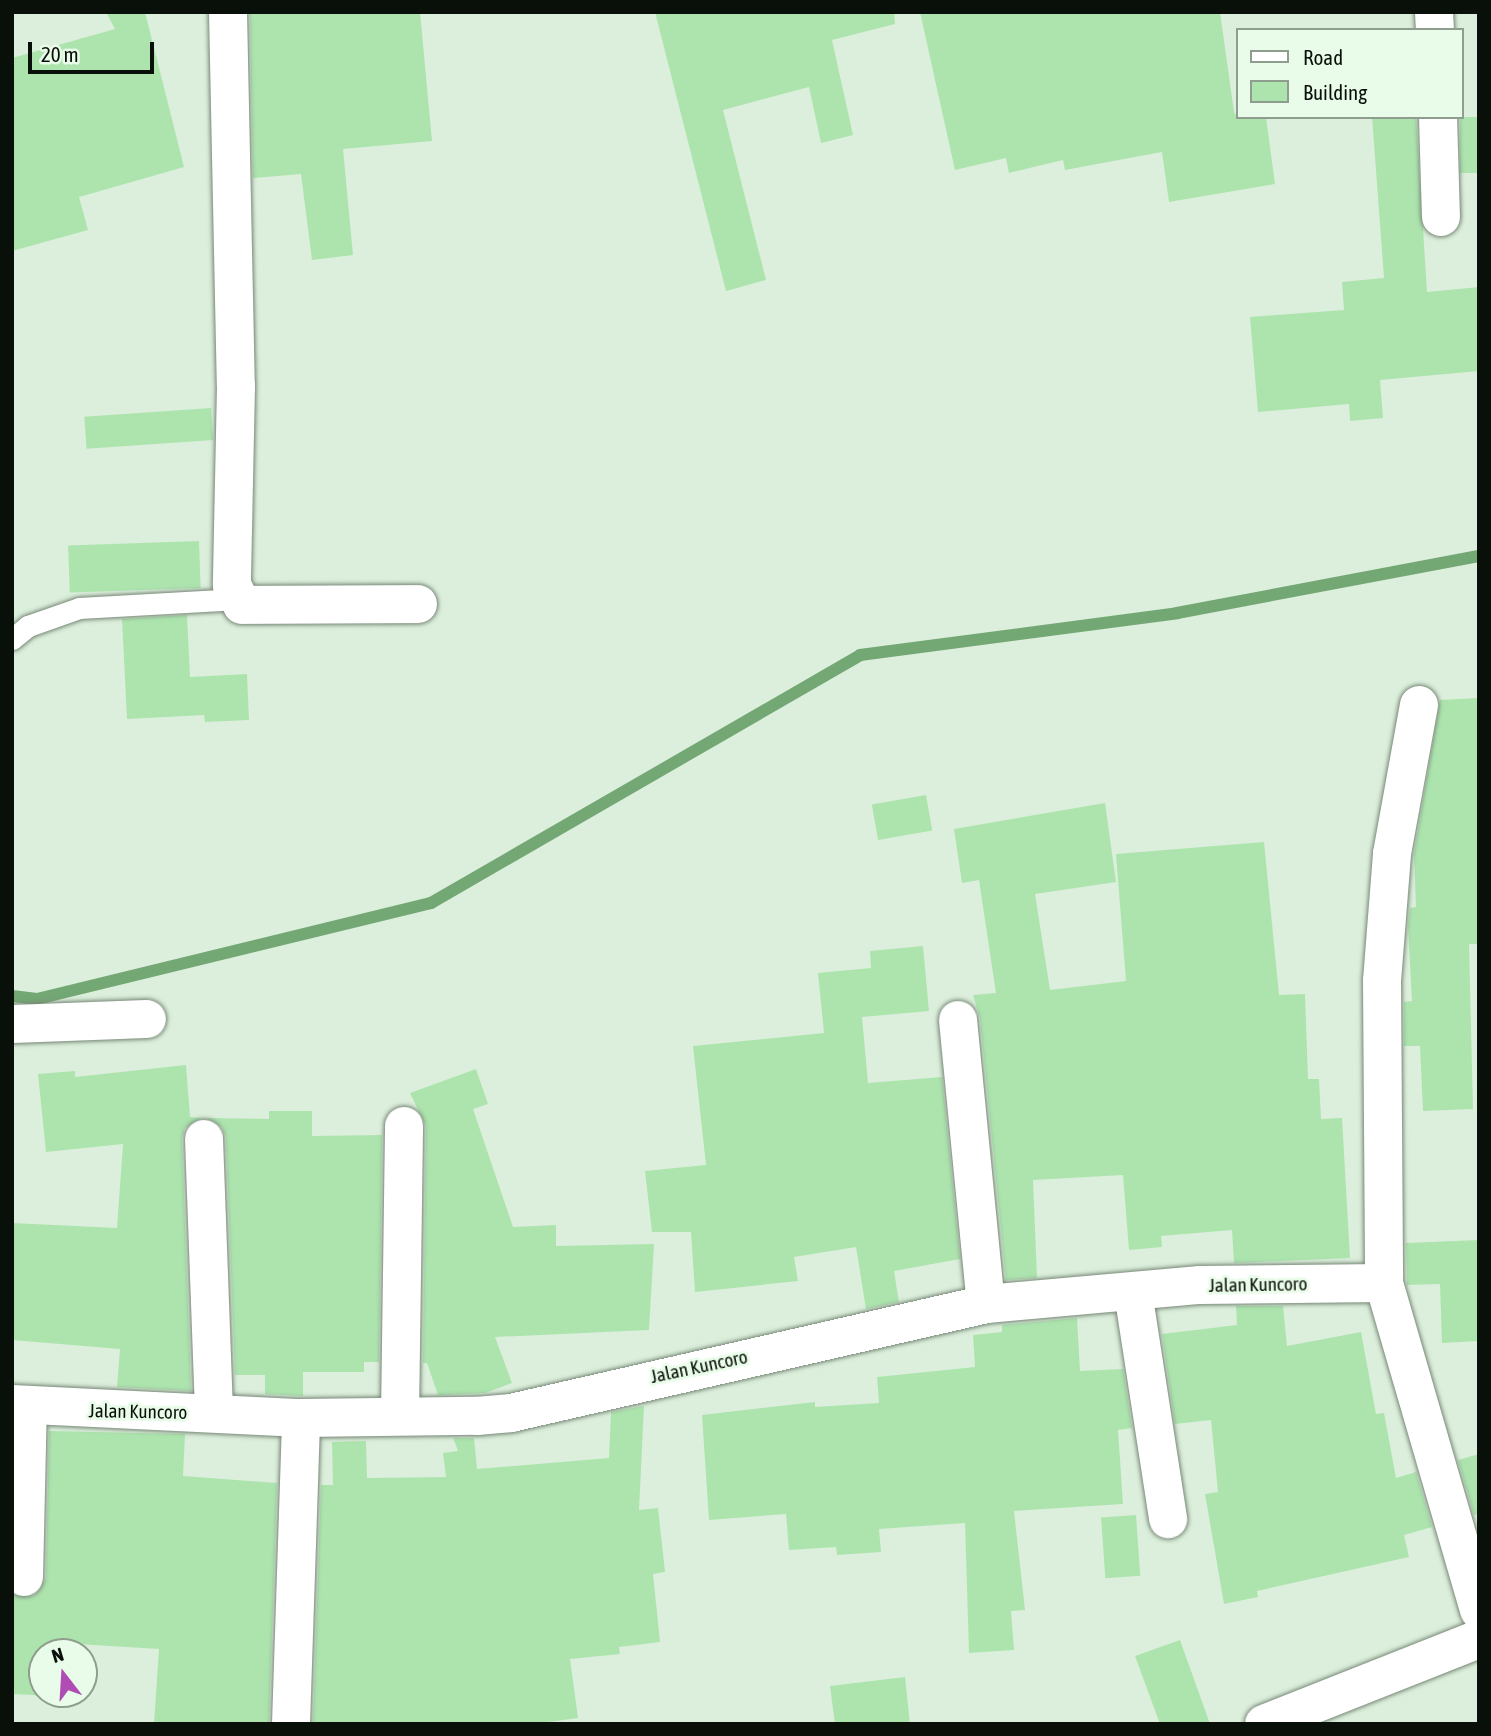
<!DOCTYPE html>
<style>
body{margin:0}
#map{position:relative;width:1491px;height:1736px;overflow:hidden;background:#dcefdc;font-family:"Asap Condensed",sans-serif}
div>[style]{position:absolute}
.stream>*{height:12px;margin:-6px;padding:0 6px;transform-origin:6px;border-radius:6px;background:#73a774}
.building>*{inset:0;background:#ade4ae;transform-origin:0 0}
.roads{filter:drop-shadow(0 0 2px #788878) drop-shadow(0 0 2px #788878)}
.lane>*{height:21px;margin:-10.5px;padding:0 10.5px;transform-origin:10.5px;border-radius:10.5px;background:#fff}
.street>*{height:38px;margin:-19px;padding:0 19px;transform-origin:19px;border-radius:19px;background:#fff}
span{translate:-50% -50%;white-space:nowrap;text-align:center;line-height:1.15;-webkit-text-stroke:6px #e9fce9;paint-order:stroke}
.street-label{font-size:19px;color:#090f09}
.frame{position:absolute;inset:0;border:14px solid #090f09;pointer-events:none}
.legend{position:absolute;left:1236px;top:28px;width:228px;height:91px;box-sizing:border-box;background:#e9fce9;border:2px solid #8f9d8f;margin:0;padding:9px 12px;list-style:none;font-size:21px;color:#090f09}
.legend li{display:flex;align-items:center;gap:14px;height:35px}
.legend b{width:35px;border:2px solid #8f9d8f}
.north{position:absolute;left:28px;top:1638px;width:70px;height:70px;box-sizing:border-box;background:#e9fce9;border:2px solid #8f9d8f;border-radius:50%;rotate:343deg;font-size:19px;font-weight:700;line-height:28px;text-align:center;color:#090f09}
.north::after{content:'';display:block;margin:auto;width:24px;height:32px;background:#af4db5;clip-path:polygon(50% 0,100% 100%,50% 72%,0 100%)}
.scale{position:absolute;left:28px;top:42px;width:126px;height:32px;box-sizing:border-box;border:4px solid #090f09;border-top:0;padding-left:9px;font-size:21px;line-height:24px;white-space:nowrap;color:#090f09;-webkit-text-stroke:5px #e9fce9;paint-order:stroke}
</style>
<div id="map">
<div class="stream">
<i style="left:12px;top:996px;width:25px;rotate:7deg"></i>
<i style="left:37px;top:999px;width:406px;rotate:-13.7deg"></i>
<i style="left:431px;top:903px;width:496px;rotate:-30deg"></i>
<i style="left:860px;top:655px;width:320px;rotate:-7.5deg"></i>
<i style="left:1177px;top:613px;width:307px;rotate:-10.7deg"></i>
</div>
<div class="building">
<i style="clip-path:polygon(106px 12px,145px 12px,184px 167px,79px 197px,88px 230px,12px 251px,12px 58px,115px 29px)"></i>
<i style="clip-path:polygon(250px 12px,420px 12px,432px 141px,343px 149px,353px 255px,312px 260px,301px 174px,253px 178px)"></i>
<i style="clip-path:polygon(655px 12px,894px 12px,895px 24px,832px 40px,853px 135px,821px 143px,809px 87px,723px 110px,766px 280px,726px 291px)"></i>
<i style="clip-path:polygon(920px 12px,1220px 12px,1234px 112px,1237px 117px,1266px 117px,1275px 184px,1169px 202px,1162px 152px,1065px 170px,1063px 160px,1009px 173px,1006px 158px,955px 170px)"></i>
<i style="clip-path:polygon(1372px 117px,1416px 117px,1427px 292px,1479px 287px,1479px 371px,1380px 380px,1383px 418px,1350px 421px,1349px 404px,1258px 412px,1250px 317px,1344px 310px,1342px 282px,1384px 278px)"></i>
<i style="left:1460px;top:117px;width:19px;height:56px"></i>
<i style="left:211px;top:408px;width:32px;height:127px;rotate:86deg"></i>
<i style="left:199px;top:541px;width:47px;height:131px;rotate:88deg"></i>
<i style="clip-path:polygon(187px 615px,190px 677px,247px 674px,249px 720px,205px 722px,204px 715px,127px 719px,122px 619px)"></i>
<i style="clip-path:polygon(1479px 698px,1479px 944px,1469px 944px,1473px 1109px,1423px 1111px,1420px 1046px,1404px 1046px,1404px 1002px,1412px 1001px,1408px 925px,1410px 908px,1416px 907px,1414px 854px,1440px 700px)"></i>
<i style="left:926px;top:795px;width:36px;height:55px;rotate:80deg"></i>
<i style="clip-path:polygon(1105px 803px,1116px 882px,1035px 894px,1050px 990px,1126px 981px,1116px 854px,1264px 842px,1279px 995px,1305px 994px,1308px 1079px,1319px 1079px,1321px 1119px,1342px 1118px,1350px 1258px,1234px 1263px,1232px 1230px,1161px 1236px,1162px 1247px,1129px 1250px,1123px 1175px,1033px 1180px,1037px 1278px,1006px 1280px,980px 1018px,973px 995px,996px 993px,979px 880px,962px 883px,954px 829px)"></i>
<i style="clip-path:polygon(923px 946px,929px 1011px,862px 1017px,868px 1083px,942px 1077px,960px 1259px,894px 1271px,899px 1302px,866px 1309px,856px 1247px,794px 1257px,798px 1281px,695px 1292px,691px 1232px,652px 1232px,645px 1171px,706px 1165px,693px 1046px,824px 1033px,818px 973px,871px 968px,870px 951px)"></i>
<i style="clip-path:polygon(186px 1065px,190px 1117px,201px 1118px,185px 1128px,182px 1140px,191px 1391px,117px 1387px,120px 1349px,12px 1340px,12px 1223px,117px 1228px,123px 1144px,46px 1152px,38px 1074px,75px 1071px,75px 1077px)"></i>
<i style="clip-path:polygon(476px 1069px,488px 1104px,473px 1109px,513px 1227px,556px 1225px,556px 1246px,654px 1244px,649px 1330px,495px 1337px,512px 1383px,485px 1393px,438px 1395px,427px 1363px,423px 1363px,426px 1126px,410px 1093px)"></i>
<i style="clip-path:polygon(269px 1111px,312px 1111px,312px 1136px,382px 1135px,379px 1362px,364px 1362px,364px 1372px,303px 1372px,303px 1396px,265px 1394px,265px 1375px,235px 1375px,226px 1138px,222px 1127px,206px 1118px,269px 1119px)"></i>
<i style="clip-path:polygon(1479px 1240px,1479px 1341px,1442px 1343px,1440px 1284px,1407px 1285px,1406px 1243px)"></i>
<i style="clip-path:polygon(1236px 1306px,1283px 1306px,1287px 1346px,1361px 1332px,1376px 1414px,1384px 1413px,1396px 1478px,1416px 1472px,1432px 1527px,1404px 1535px,1409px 1557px,1257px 1591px,1258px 1597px,1224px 1604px,1205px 1494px,1218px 1492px,1211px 1420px,1175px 1424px,1162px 1334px,1237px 1325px)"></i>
<i style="clip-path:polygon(1077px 1318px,1080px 1371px,1123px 1369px,1132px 1428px,1118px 1430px,1123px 1504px,1014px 1511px,1025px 1610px,1011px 1611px,1014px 1650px,969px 1653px,965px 1523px,879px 1529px,881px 1552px,837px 1555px,836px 1547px,789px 1550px,786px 1514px,709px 1520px,702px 1415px,815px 1402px,815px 1407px,879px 1403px,877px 1377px,975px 1367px,973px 1335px,1002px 1332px,1002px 1325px)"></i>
<i style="clip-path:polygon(644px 1406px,639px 1510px,658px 1508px,665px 1572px,653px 1574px,660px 1642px,619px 1647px,620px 1654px,570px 1659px,578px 1718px,534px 1724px,313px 1724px,321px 1485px,333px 1485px,332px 1442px,366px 1441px,367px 1478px,446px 1477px,443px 1453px,458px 1451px,453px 1438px,474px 1438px,477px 1469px,609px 1458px,611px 1412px)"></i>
<i style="clip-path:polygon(49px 1431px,185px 1434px,183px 1476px,277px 1483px,269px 1724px,154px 1724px,159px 1649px,77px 1644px,76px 1652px,42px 1652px,42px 1694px,73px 1697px,12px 1694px,12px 1595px,34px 1596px,46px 1578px)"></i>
<i style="clip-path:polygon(1479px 1454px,1479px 1514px,1474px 1515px,1458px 1460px)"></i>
<i style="left:1136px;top:1515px;width:61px;height:35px;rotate:86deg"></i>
<i style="clip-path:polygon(1180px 1640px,1210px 1724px,1160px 1724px,1135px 1656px)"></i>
<i style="clip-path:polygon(905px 1677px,910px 1724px,835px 1724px,830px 1686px)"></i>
</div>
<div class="roads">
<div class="lane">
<i style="left:12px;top:639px;width:21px;rotate:-39deg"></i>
<i style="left:28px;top:626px;width:54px;rotate:-19.4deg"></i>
<i style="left:79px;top:608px;width:160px;rotate:-3.2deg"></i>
</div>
<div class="street">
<i style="left:228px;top:12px;width:374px;rotate:88.8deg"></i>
<i style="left:236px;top:386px;width:199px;rotate:91.2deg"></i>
<i style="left:232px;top:585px;width:22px;rotate:63deg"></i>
<i style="left:242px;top:605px;width:176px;rotate:-0.3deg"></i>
<i style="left:1434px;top:12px;width:18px;rotate:87deg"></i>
<i style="left:1438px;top:117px;width:100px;rotate:88.3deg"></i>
<i style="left:1419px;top:705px;width:151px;rotate:100.3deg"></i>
<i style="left:1392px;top:854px;width:126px;rotate:94.5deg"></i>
<i style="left:1382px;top:980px;width:303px;rotate:89.6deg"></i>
<i style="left:1384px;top:1283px;width:341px;rotate:73.8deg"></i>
<i style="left:958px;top:1020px;width:285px;rotate:84.4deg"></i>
<i style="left:12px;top:1024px;width:135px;rotate:-2.1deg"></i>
<i style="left:204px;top:1139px;width:274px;rotate:87.9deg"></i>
<i style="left:1133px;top:1292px;width:230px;rotate:81.2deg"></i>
<i style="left:12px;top:1404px;width:289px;rotate:2.8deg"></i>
<i style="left:301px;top:1418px;width:176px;rotate:-0.7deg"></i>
<i style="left:477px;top:1416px;width:34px;rotate:-5deg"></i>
<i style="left:511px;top:1413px;width:487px;rotate:-12.9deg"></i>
<i style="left:986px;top:1304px;width:215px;rotate:-5.1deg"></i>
<i style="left:1200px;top:1285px;width:184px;rotate:-0.6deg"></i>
<i style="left:400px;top:1416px;width:290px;rotate:-89.2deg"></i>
<i style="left:24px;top:1577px;width:171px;rotate:-88.7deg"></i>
<i style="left:291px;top:1724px;width:306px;rotate:-88.1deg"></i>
<i style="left:1264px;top:1724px;width:231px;rotate:-21.6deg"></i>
</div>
</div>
<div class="street-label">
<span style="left:1258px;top:1285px;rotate:-1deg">Jalan Kuncoro</span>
<span style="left:699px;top:1367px;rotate:-12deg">Jalan Kuncoro</span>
<span style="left:138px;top:1412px;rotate:1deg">Jalan Kuncoro</span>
</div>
<div class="frame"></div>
<ul class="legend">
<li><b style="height:9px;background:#fff"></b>Road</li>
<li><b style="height:19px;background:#ade4ae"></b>Building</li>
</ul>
<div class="north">N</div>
<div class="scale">20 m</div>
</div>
